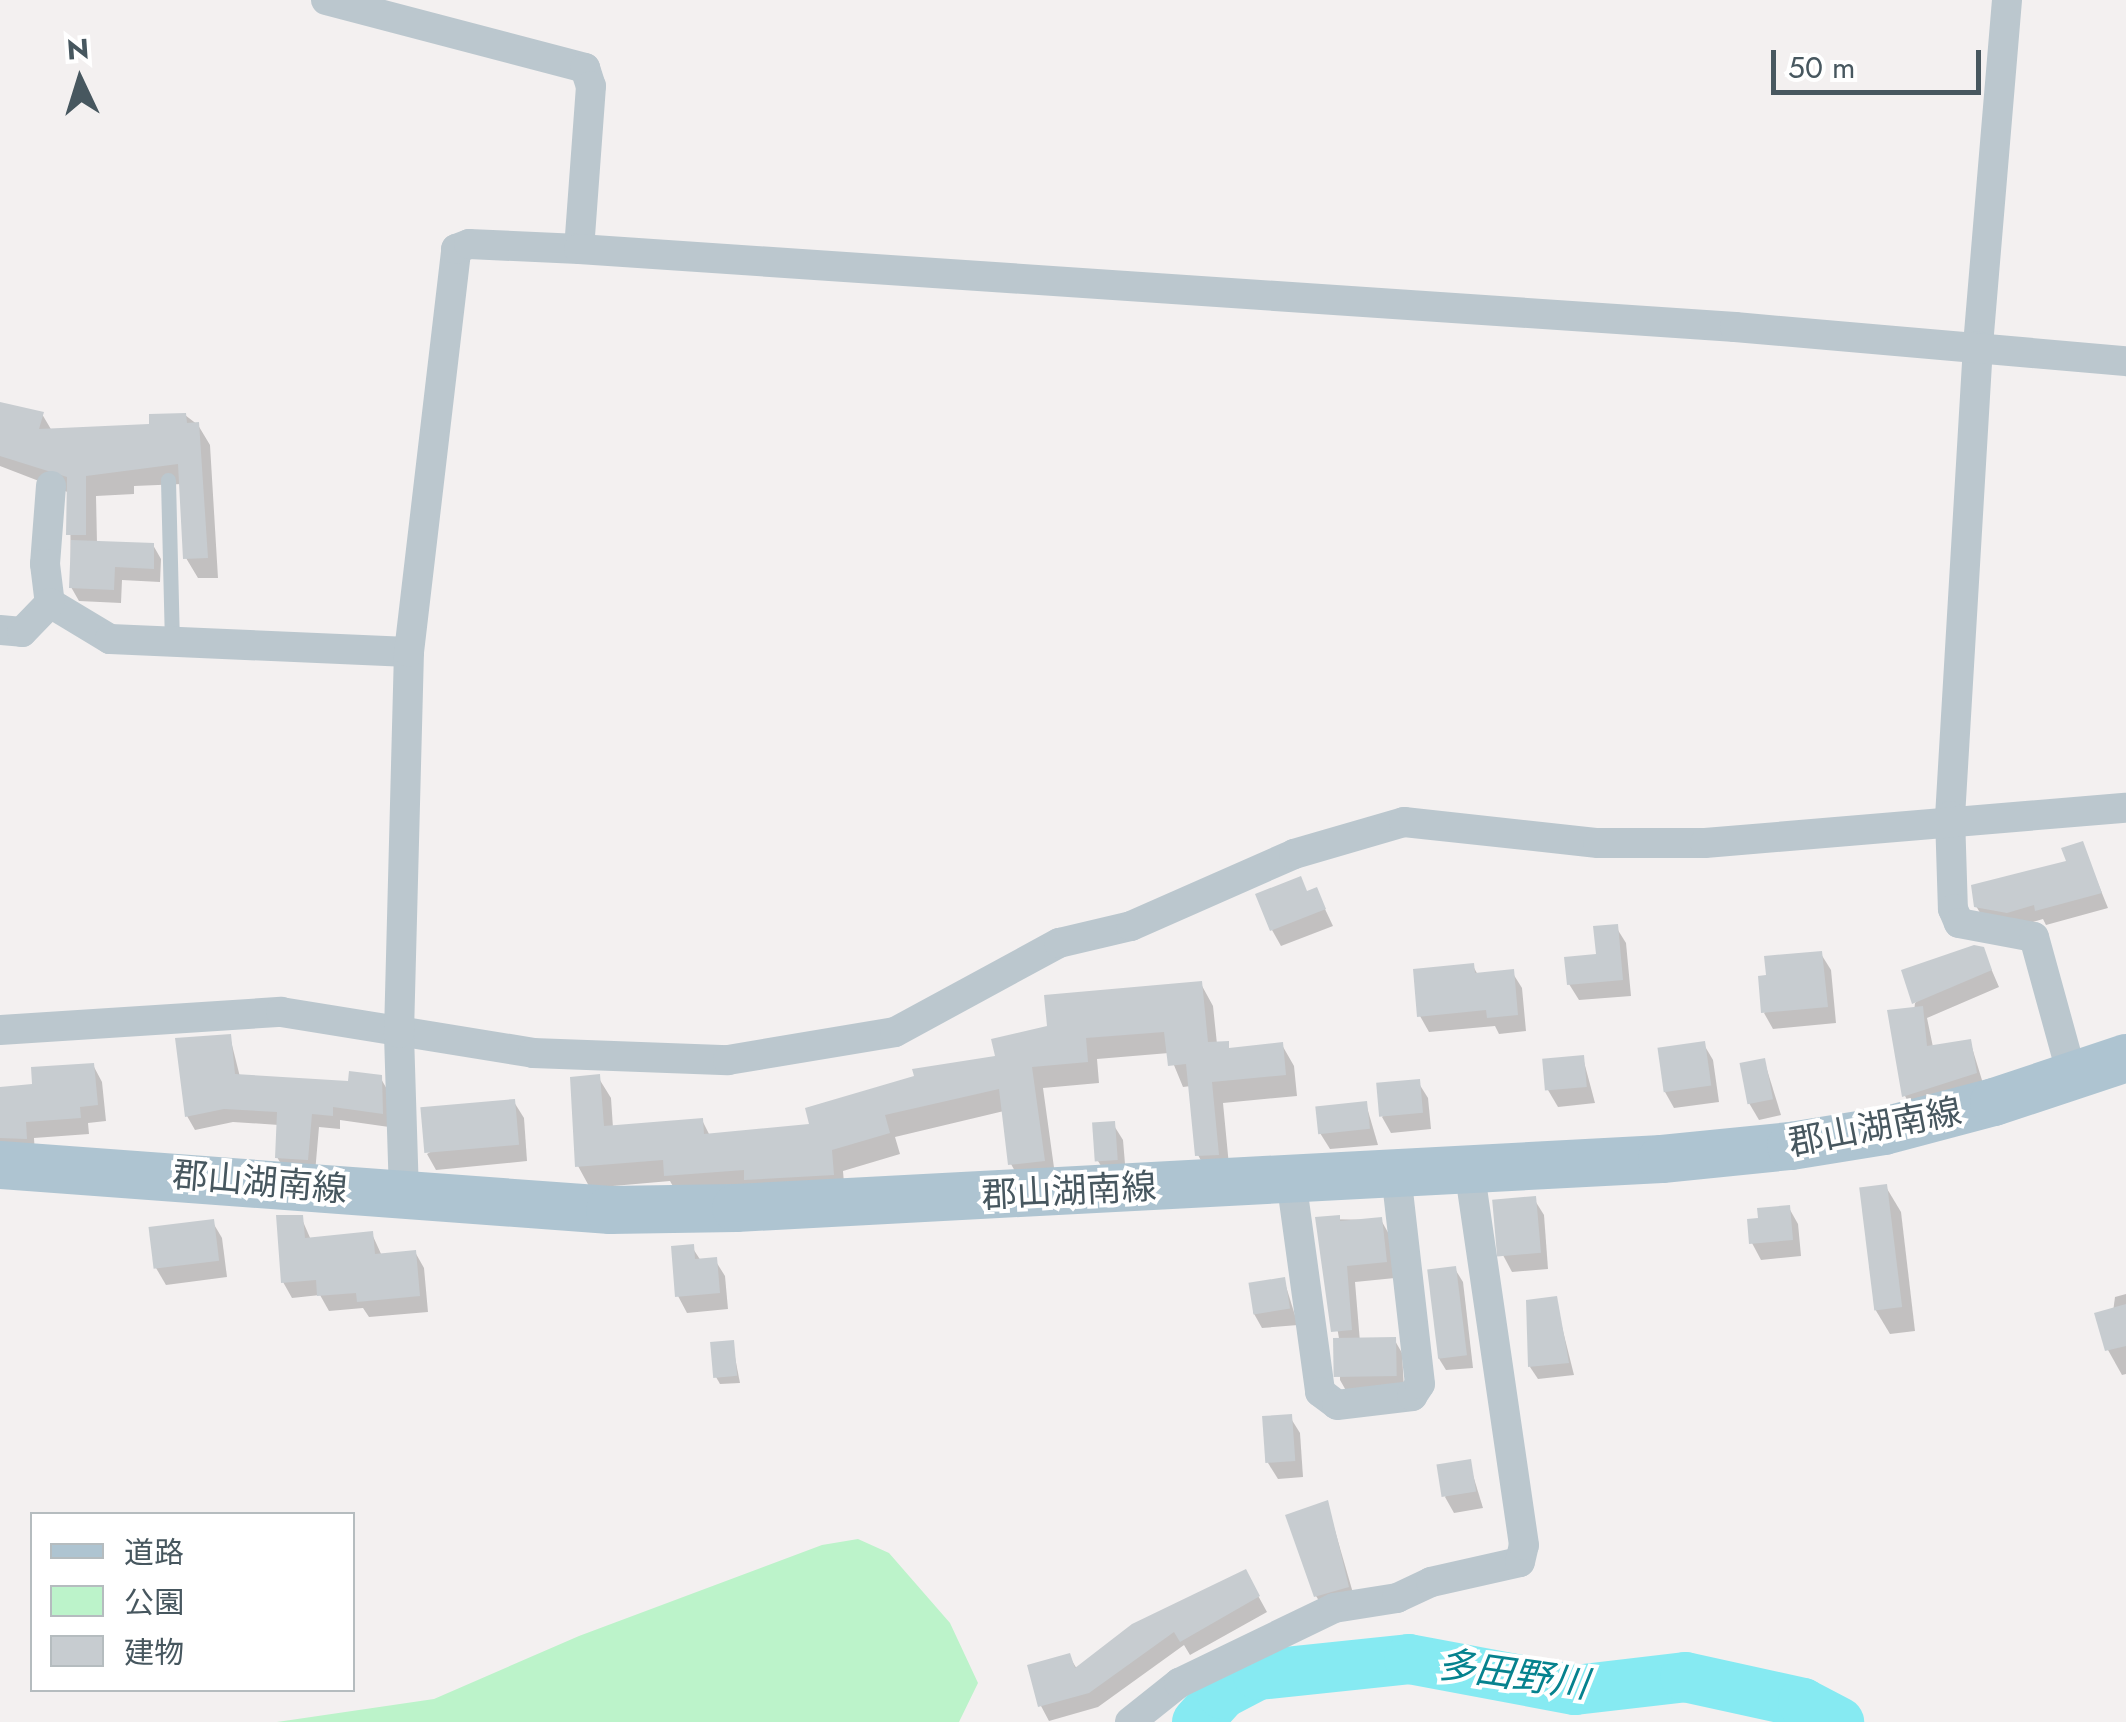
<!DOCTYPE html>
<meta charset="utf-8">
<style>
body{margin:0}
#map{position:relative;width:2126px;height:1722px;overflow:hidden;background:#f3f0f0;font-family:Jost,"Noto Sans JP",sans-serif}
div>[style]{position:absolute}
.green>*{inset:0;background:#bcf3ca}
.shadow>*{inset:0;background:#0003}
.river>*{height:50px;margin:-25px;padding:0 25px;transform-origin:25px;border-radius:25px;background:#86eaf2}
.building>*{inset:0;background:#c7ccd0;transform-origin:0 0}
.lane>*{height:15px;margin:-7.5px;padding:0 7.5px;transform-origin:7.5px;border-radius:7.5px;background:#bbc7ce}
.street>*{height:30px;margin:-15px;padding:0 15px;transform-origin:15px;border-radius:15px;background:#bbc7ce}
.primary>*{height:48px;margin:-24px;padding:0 24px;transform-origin:24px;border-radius:24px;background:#aec4d1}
span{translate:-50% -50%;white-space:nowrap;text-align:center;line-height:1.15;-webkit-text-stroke:8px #fff;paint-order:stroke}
.street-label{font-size:35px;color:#47575f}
.water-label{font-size:38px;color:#06828e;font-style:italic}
.legend{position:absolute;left:30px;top:1512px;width:325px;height:180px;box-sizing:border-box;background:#fff;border:2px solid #b5bcbf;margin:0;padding:12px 18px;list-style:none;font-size:30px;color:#47575f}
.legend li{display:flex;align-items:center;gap:20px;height:50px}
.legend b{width:50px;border:2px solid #b5bcbf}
.north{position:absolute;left:30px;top:30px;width:100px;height:100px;-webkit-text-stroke:8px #fff;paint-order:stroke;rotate:356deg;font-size:28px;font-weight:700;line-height:40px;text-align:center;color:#47575f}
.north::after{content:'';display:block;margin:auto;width:35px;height:45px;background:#47575f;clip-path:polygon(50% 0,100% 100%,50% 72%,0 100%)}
.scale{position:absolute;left:1771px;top:50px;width:210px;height:45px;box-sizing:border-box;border:5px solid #47575f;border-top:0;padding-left:12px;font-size:30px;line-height:35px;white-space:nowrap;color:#47575f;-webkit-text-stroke:8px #fff;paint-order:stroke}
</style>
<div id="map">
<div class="green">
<i style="clip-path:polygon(858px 1539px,889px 1553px,950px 1623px,978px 1683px,959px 1722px,277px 1722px,434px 1699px,579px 1636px,822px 1545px)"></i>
</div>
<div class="shadow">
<i style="clip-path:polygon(0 403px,42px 414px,52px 431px,152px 427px,185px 415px,198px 425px,210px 445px,218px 578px,198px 578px,186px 558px,182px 484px,134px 486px,134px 494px,96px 496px,97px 543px,153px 545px,161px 559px,160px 582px,122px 580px,121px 603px,79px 601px,71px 587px,70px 493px,0 466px)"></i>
<i style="clip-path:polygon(2082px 844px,2108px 908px,2046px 925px,2043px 919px,2016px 927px,1985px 921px,1976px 906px,2070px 863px)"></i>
<i style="clip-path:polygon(1316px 890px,1333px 926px,1281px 946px,1272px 930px)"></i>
<i style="clip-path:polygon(1616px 927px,1626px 943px,1631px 996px,1579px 1000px,1569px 984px,1599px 956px)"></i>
<i style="clip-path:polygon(1983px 950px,1999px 987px,1927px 1018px,1933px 1047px,1970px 1041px,1985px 1090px,1914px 1112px,1905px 1096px,1915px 1003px)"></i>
<i style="clip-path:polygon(1821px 954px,1831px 970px,1836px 1023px,1773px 1029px,1764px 1013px)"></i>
<i style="clip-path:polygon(1473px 966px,1478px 975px,1512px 972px,1522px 988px,1526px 1031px,1499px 1034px,1495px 1026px,1429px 1032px,1420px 1016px)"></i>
<i style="clip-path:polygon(1201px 984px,1213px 1006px,1217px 1044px,1231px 1050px,1282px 1045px,1294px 1066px,1297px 1096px,1223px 1103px,1230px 1176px,1210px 1177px,1198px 1155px,1191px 1086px,1183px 1087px,1169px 1053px,1097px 1059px,1099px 1083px,1043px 1088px,1056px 1182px,1023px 1186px,1011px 1164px,1004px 1111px,895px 1137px,900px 1154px,843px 1171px,845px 1196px,679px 1197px,670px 1181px,590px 1188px,578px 1166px,598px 1077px,611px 1098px,613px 1128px,702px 1120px,710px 1136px,813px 1126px)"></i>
<i style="clip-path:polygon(230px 1037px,240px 1077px,350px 1084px,380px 1077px,388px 1091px,389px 1127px,340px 1120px,340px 1129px,319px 1127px,315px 1173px,285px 1171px,277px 1157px,279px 1125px,233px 1122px,195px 1130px,187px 1116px)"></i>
<i style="clip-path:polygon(1703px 1043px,1713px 1060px,1719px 1102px,1674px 1108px,1665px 1092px)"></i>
<i style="clip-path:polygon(1583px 1058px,1595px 1103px,1558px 1107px,1548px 1090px)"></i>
<i style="clip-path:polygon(1764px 1060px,1781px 1115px,1759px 1120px,1749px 1103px)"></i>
<i style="clip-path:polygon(93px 1065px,102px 1082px,106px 1121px,88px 1123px,89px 1134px,34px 1138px,35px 1155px,0 1159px,0 1090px,34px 1086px)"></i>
<i style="clip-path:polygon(1418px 1082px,1428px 1098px,1431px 1129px,1391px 1133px,1382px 1117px)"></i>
<i style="clip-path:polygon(514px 1102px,524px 1118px,527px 1161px,436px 1170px,427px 1154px)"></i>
<i style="clip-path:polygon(1366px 1104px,1378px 1145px,1330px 1149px,1320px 1133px)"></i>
<i style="clip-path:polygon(1113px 1124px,1123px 1140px,1126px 1176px,1108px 1177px,1098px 1161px)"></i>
<i style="clip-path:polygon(1886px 1187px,1901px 1212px,1915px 1331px,1890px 1334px,1875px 1309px)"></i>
<i style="clip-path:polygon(1534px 1199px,1544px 1215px,1548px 1269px,1512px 1272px,1503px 1255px)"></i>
<i style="clip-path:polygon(1789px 1208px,1798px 1224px,1801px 1256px,1761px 1260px,1752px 1243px)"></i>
<i style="clip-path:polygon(301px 1217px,311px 1240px,372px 1234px,382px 1256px,415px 1252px,424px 1268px,428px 1312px,369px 1317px,363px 1308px,329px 1311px,320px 1295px,292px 1298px,283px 1282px)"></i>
<i style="clip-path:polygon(1318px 1219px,1381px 1220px,1390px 1236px,1395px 1278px,1355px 1282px,1360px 1342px,1394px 1339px,1402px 1353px,1404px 1389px,1348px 1394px,1340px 1380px,1340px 1344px)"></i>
<i style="clip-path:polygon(212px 1221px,222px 1238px,227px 1277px,166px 1285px,156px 1268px)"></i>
<i style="clip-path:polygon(692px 1247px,701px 1261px,715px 1260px,725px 1276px,728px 1309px,687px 1313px,678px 1296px)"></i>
<i style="clip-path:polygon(1455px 1269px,1463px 1282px,1473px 1368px,1446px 1370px,1438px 1357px)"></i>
<i style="clip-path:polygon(1284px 1280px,1298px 1325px,1262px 1328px,1253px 1312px)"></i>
<i style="clip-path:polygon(2126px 1294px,2126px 1374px,2122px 1375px,2108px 1350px,2115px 1297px)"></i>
<i style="clip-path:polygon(1555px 1299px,1574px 1375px,1538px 1379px,1530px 1367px)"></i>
<i style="clip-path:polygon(732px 1342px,740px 1383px,720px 1384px,716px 1377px)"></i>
<i style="clip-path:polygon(1290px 1417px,1300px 1433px,1303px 1477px,1278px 1479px,1268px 1463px)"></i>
<i style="clip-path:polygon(1469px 1462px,1483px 1508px,1454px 1513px,1445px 1497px)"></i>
<i style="clip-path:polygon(1327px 1503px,1355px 1600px,1324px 1609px,1316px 1596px)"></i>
<i style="clip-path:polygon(1245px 1572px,1267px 1612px,1190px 1655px,1184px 1645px,1098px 1707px,1049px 1721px,1041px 1706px,1069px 1656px,1077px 1669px)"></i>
</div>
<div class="river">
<i style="left:1197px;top:1722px;width:38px;rotate:-48deg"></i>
<i style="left:1222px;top:1694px;width:41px;rotate:-27.8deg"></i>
<i style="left:1258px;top:1675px;width:152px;rotate:-6deg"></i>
<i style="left:1409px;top:1659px;width:169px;rotate:10.6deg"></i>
<i style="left:1575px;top:1690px;width:111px;rotate:-6.7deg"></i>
<i style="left:1685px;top:1677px;width:121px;rotate:12.4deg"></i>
<i style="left:1803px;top:1703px;width:41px;rotate:27.8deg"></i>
</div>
<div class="building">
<i style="clip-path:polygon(0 402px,44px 412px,39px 429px,149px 424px,149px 414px,186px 413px,187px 423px,199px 422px,208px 558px,183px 559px,178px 464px,86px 476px,86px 535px,66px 535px,67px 477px,0 456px)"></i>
<i style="clip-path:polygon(71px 540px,154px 543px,154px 569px,115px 567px,114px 590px,69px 588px)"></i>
<i style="clip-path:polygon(2083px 841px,2102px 893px,2035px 911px,2034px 905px,2007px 913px,1974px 907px,1971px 885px,2066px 861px,2061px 848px)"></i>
<i style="clip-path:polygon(1301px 876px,1307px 891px,1317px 887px,1326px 909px,1270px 931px,1255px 894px)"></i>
<i style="clip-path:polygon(1618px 924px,1623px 980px,1567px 985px,1564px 957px,1596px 954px,1593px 926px)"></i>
<i style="clip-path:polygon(1974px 945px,1984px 947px,1992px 970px,1912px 1004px,1901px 970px)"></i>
<i style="clip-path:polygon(1822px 951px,1828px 1007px,1761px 1013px,1758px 976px,1766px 975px,1764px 956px)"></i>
<i style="clip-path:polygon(1474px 963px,1475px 973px,1514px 969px,1518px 1015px,1487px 1018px,1486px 1010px,1417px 1017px,1413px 969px)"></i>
<i style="clip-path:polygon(1202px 981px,1208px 1042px,1229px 1041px,1229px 1048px,1283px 1042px,1286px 1075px,1212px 1082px,1219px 1155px,1195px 1156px,1186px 1064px,1168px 1066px,1164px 1032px,1086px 1038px,1088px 1062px,1032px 1067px,1045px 1161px,1008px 1165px,999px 1089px,885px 1115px,890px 1133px,832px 1150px,834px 1175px,744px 1180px,744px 1170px,664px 1176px,663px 1160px,575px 1167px,570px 1077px,600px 1074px,604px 1126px,703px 1118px,704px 1134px,809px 1124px,805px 1108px,914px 1076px,912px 1069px,995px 1056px,991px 1039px,1047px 1026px,1044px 995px)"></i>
<i style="clip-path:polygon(1923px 1006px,1927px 1046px,1971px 1039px,1977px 1073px,1902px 1097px,1887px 1010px)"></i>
<i style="clip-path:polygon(231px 1034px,235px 1074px,348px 1081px,349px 1071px,382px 1075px,383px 1114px,333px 1107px,333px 1116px,312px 1114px,308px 1160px,275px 1158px,277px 1112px,224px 1109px,185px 1117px,175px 1038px)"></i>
<i style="left:1705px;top:1041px;width:45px;height:48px;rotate:82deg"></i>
<i style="left:1584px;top:1055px;width:32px;height:42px;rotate:85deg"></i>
<i style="left:1765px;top:1058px;width:42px;height:26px;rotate:79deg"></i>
<i style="clip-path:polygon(94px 1063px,98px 1105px,80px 1107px,81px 1118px,26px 1122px,27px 1139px,0 1138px,0 1087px,32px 1084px,31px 1067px)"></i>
<i style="left:1420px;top:1079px;width:34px;height:44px;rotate:85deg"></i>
<i style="left:515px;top:1099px;width:46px;height:95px;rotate:85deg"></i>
<i style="left:1367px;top:1101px;width:28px;height:52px;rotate:84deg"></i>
<i style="left:1115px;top:1121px;width:39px;height:23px;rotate:86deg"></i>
<i style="left:1887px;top:1184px;width:124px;height:28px;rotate:83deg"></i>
<i style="left:1536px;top:1196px;width:57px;height:44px;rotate:85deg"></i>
<i style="clip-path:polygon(1790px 1205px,1793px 1240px,1749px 1244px,1747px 1219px,1758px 1218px,1757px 1208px)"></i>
<i style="clip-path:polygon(276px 1215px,303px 1215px,305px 1238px,373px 1231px,375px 1254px,416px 1250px,420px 1296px,357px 1302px,356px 1293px,317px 1296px,316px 1280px,281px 1283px)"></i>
<i style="clip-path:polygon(1340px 1215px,1340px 1221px,1382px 1217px,1387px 1262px,1347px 1266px,1352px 1330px,1331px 1332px,1315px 1217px)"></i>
<i style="left:214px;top:1219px;width:42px;height:66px;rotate:83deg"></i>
<i style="clip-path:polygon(694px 1244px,695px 1259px,717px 1257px,720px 1293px,675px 1297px,671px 1246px)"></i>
<i style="left:1456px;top:1266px;width:90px;height:29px;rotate:83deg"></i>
<i style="left:1285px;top:1277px;width:32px;height:37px;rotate:81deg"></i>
<i style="clip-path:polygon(1557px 1296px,1569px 1363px,1528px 1367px,1526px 1300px)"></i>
<i style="clip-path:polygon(2126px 1304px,2126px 1346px,2105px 1351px,2094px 1313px)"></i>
<i style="left:1396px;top:1337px;width:39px;height:63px;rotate:89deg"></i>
<i style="left:734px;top:1340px;width:36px;height:24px;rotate:85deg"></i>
<i style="left:1292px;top:1414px;width:47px;height:30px;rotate:86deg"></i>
<i style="left:1471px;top:1459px;width:33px;height:35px;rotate:81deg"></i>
<i style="clip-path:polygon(1328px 1500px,1349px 1587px,1314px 1597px,1285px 1515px)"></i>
<i style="clip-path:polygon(1246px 1569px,1260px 1596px,1180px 1642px,1174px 1632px,1089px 1693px,1038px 1707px,1027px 1665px,1070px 1653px,1075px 1668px,1132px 1624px)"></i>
</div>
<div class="lane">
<i style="left:168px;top:480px;width:165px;rotate:88.6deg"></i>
</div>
<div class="street">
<i style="left:326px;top:0;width:268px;rotate:14.7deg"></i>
<i style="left:585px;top:68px;width:19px;rotate:72deg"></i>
<i style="left:591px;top:86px;width:163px;rotate:94.2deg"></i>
<i style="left:2007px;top:0;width:347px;rotate:94.8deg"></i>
<i style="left:1978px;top:346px;width:471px;rotate:93.4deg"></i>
<i style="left:1950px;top:816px;width:93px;rotate:88.2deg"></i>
<i style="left:1953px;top:909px;width:15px;rotate:67deg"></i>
<i style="left:1959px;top:923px;width:76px;rotate:10.6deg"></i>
<i style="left:2034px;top:937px;width:147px;rotate:74.6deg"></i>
<i style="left:51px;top:486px;width:78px;rotate:94.4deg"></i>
<i style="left:45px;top:564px;width:39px;rotate:83deg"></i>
<i style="left:50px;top:603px;width:70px;rotate:31deg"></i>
<i style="left:110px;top:639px;width:299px;rotate:2.5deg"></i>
<i style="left:0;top:630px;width:22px;rotate:5deg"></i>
<i style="left:22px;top:632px;width:40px;rotate:-46deg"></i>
<i style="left:0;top:1030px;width:282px;rotate:-3.7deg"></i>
<i style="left:281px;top:1012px;width:255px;rotate:9.2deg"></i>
<i style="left:533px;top:1053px;width:195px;rotate:2.1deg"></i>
<i style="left:728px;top:1060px;width:169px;rotate:-9.5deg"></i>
<i style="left:895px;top:1032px;width:187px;rotate:-28.5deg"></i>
<i style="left:1059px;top:943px;width:74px;rotate:-13.3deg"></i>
<i style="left:1131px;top:926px;width:178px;rotate:-23.8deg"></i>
<i style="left:1294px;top:854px;width:115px;rotate:-16.2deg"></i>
<i style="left:1404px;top:822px;width:195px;rotate:6.2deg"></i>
<i style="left:1598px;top:843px;width:107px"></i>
<i style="left:1705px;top:843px;width:422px;rotate:-4.8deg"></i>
<i style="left:1291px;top:1179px;width:215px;rotate:82.2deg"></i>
<i style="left:1320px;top:1392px;width:21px;rotate:37deg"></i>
<i style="left:1337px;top:1405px;width:76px;rotate:-6.8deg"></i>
<i style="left:1412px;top:1396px;width:14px;rotate:-56deg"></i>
<i style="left:1420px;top:1384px;width:212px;rotate:-96.5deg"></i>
<i style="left:404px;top:1194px;width:161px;rotate:-91.8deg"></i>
<i style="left:399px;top:1033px;width:381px;rotate:-88.5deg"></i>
<i style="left:409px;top:652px;width:406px;rotate:-83.3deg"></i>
<i style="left:456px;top:249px;width:14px;rotate:-21deg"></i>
<i style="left:469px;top:244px;width:110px;rotate:2.6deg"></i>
<i style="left:579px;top:249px;width:1159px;rotate:3.86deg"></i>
<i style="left:1735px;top:327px;width:392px;rotate:5deg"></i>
<i style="left:1130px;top:1722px;width:63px;rotate:-38.5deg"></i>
<i style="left:1179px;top:1683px;width:172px;rotate:-25.8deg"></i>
<i style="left:1334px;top:1608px;width:64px;rotate:-9deg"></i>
<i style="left:1397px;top:1598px;width:38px;rotate:-25deg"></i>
<i style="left:1431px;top:1582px;width:91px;rotate:-12.7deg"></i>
<i style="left:1520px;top:1562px;width:17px;rotate:-77deg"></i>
<i style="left:1524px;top:1545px;width:379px;rotate:-98.3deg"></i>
</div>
<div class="primary">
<i style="left:0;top:1165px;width:612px;rotate:4.22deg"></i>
<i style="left:610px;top:1210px;width:126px;rotate:-0.9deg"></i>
<i style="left:736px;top:1208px;width:927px;rotate:-3.03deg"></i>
<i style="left:1662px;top:1159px;width:130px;rotate:-5.8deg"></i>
<i style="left:1791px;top:1146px;width:94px;rotate:-9.2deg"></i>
<i style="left:1884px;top:1131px;width:114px;rotate:-14.8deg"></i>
<i style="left:1994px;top:1102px;width:139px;rotate:-18.4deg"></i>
</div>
<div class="street-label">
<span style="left:1875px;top:1127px;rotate:-11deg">郡山湖南線</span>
<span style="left:260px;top:1182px;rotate:5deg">郡山湖南線</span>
<span style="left:1069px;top:1191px;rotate:-3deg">郡山湖南線</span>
</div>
<div class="water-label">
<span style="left:1513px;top:1674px;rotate:8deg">多田野川</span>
</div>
<ul class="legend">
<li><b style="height:12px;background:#aec4d1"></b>道路</li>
<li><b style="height:28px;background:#bcf3ca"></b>公園</li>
<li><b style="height:28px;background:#c7ccd0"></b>建物</li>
</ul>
<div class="north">N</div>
<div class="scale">50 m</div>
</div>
